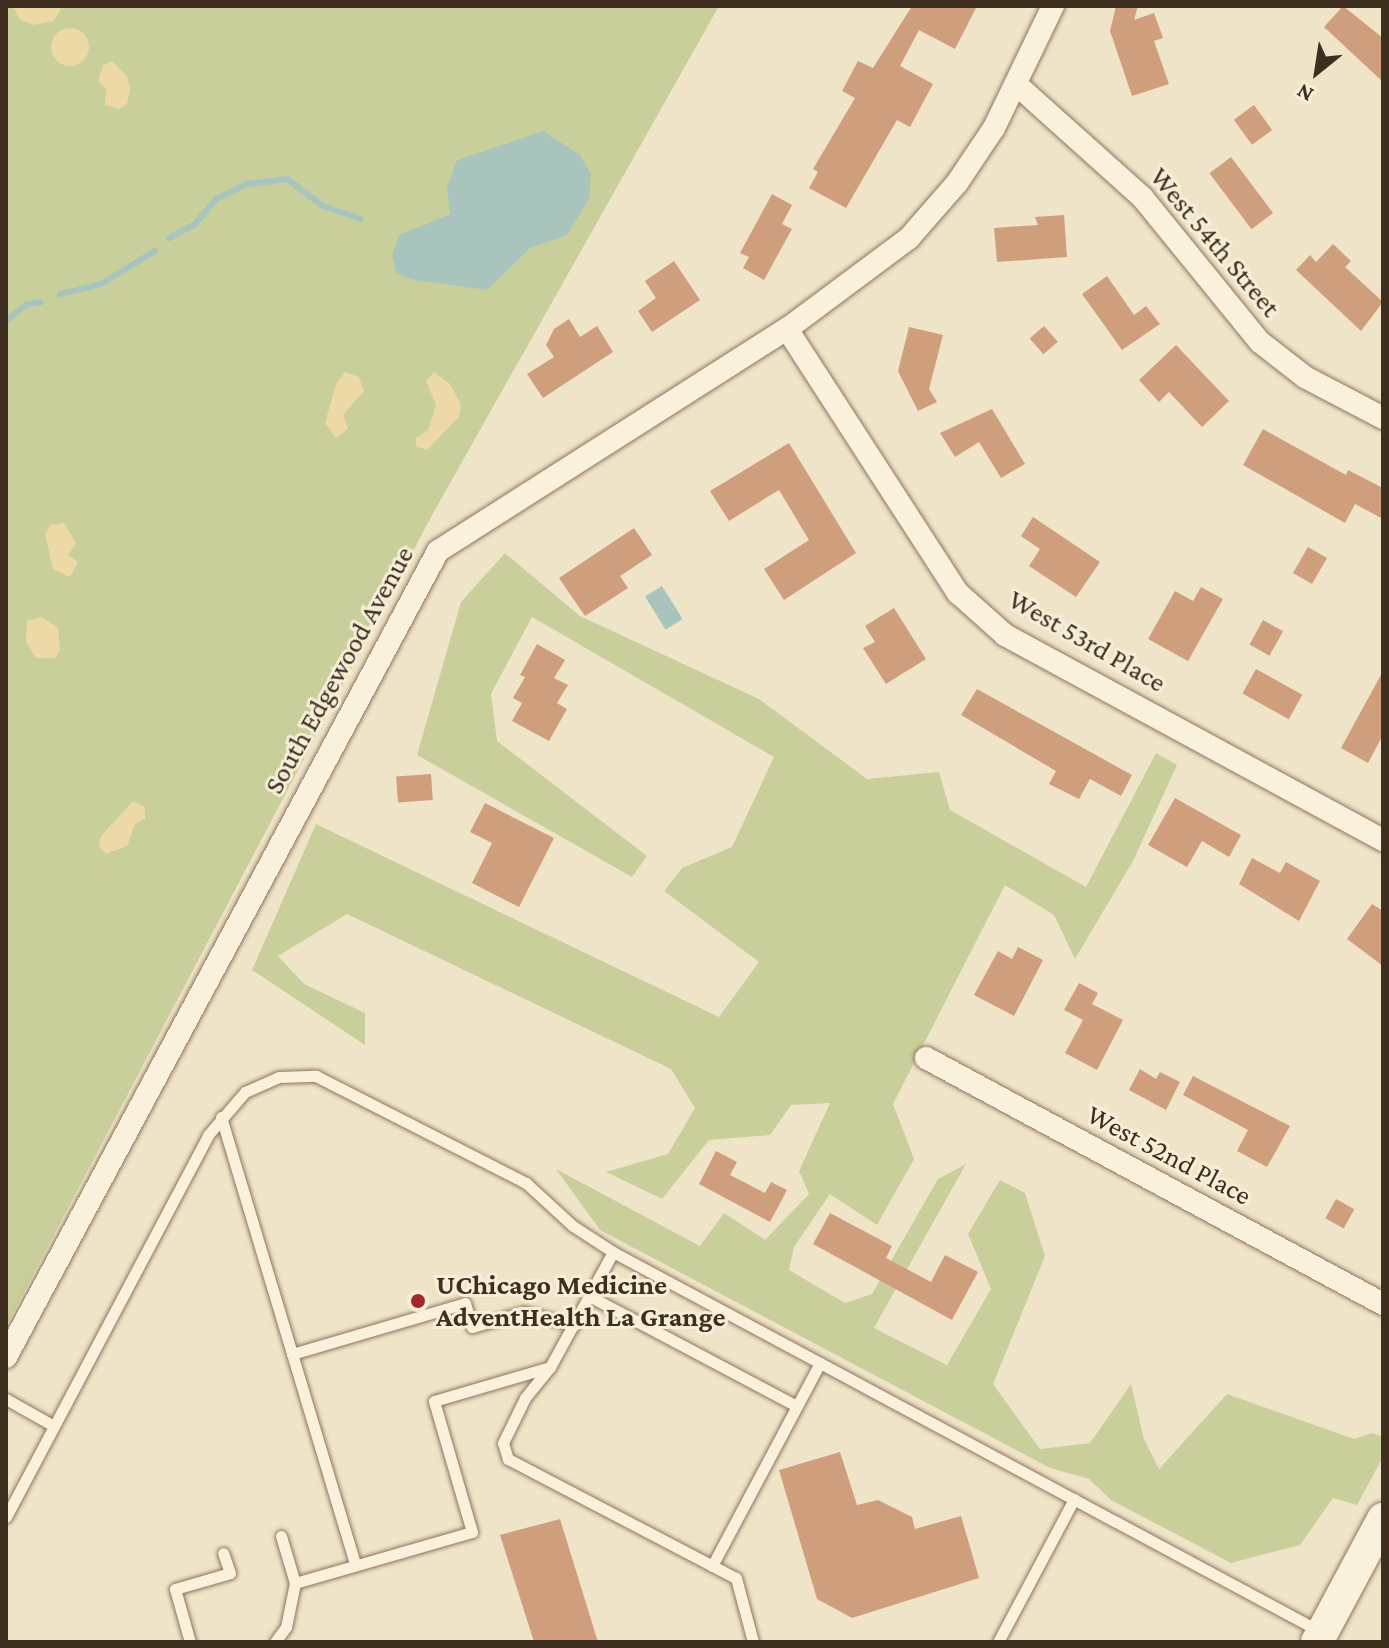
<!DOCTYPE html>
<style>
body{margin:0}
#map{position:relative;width:1389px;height:1648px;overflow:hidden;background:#f0e4c8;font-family:"Crimson Pro",serif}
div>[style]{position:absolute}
.green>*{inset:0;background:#c9cf9b}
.sand>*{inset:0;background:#ecd9a5}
.round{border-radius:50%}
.water>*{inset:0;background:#a9c4bc;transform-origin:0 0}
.stream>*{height:6px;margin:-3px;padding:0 3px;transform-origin:3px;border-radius:3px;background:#a9c4bc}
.building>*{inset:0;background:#cf9f7d;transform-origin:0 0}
.roads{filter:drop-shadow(0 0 2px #8d765c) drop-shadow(0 0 2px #8d765c)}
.lane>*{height:11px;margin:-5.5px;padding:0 5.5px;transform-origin:5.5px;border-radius:5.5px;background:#faf1dc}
.street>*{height:22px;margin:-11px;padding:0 11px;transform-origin:11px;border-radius:11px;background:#faf1dc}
.secondary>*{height:32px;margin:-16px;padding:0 16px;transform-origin:16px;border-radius:16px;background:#faf1dc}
.dots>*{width:22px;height:22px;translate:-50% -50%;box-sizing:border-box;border:4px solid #f7eed8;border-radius:50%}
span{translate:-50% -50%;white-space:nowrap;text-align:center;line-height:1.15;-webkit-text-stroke:6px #f7eed8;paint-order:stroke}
.street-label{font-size:28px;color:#3d2e20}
.poi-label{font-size:28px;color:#3d2e20;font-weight:700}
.left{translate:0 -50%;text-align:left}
.frame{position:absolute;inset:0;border:8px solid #3d2e20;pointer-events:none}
.north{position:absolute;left:1277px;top:32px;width:80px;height:80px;-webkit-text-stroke:6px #f7eed8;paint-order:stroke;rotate:210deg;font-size:22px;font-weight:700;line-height:32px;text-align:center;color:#3d2e20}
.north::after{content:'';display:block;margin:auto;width:28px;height:36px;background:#3d2e20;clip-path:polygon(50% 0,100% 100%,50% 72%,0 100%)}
</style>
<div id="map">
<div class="green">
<i style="clip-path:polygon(6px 6px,719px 6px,431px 517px,6px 1326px)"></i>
<i style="clip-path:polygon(505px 553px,580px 616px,759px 699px,867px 779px,939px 772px,950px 810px,1086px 887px,1156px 753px,1177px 765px,1133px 861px,1075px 959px,1054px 915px,1005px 885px,893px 1104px,914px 1159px,877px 1225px,830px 1194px,794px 1247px,789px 1270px,845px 1303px,872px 1294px,938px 1179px,966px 1164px,874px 1328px,947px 1365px,991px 1289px,968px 1234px,1000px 1180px,1025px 1193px,1045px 1256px,993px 1384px,1040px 1449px,1090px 1443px,1131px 1384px,1144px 1439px,1159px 1469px,1227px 1394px,1354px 1439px,1372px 1433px,1383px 1437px,1383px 1457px,1357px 1505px,1333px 1498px,1300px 1545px,1231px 1563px,1111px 1500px,1089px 1479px,1050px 1468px,600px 1230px,556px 1169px,700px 1246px,724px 1213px,765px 1240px,809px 1194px,799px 1171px,830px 1103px,791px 1105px,770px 1135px,709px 1140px,662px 1199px,606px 1172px,668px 1154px,695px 1108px,671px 1069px,347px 914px,278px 956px,304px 984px,365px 1013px,365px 1045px,252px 970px,316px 824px,719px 1017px,759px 962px,664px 891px,682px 868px,732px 847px,774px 757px,532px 617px,491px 694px,497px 741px,647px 856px,632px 877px,417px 755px,461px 602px)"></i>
</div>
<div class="sand">
<i style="clip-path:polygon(12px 6px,62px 6px,62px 7px,54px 21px,34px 25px,21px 20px)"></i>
<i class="round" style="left:51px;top:28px;width:38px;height:38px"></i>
<i style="clip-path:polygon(112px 61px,127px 76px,130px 90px,127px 104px,119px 109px,105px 105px,106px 89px,98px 81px,103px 65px)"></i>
<i style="clip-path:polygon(345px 372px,359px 377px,364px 391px,343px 415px,348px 429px,336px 438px,325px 423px,336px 384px)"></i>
<i style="clip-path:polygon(434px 372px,450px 384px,461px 405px,459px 417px,427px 450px,416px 446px,416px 438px,428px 430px,436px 405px,426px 381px)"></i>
<i style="clip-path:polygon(64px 523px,76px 543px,68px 555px,78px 562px,70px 577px,53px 569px,45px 534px,50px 525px)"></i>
<i style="clip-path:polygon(42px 617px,58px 628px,60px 650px,55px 658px,36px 658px,26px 642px,27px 621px)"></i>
<i style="clip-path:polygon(133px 801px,145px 807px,145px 819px,135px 824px,127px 846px,106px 854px,99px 846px,101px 836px)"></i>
</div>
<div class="water">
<i style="clip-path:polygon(543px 131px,580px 155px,591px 174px,589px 199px,567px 235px,530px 248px,487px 290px,409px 279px,396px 272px,392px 255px,399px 235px,450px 214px,447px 188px,457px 160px)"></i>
<i style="left:662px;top:586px;width:39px;height:20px;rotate:58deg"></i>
</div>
<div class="stream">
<i style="left:169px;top:238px;width:30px;rotate:-28deg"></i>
<i style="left:195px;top:224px;width:33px;rotate:-50deg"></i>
<i style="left:216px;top:199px;width:34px;rotate:-26deg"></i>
<i style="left:247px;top:184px;width:40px;rotate:-7.1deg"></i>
<i style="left:287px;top:179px;width:45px;rotate:36.9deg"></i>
<i style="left:323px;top:206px;width:40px;rotate:18.9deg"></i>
<i style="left:60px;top:294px;width:42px;rotate:-13.7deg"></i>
<i style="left:101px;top:284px;width:63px;rotate:-31.4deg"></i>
<i style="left:6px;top:321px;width:27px;rotate:-39deg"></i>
<i style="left:27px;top:304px;width:14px;rotate:-8deg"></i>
</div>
<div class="building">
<i style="clip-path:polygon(912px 6px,977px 6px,955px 49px,919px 30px,900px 66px,933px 84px,910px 127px,897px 120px,846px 208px,809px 188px,818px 172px,813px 169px,855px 98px,842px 91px,858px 61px,873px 68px)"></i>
<i style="clip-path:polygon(1116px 6px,1138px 6px,1134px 20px,1154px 13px,1163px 38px,1154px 41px,1169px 84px,1132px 96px,1110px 31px)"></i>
<i style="clip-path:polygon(1343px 6px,1383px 38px,1383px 82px,1324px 27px)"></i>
<i style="left:1254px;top:105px;width:31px;height:25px;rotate:54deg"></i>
<i style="left:1231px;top:157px;width:70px;height:27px;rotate:53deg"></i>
<i style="clip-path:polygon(772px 194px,792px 205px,782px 224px,792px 229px,764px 280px,743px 268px,749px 257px,740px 253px)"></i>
<i style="clip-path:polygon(1064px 215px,1067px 257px,997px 262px,994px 228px,1038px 225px,1035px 217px)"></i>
<i style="clip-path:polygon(1333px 244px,1351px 261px,1345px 267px,1383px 302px,1361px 331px,1296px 270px,1310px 255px,1316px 262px)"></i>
<i style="clip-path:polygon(674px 261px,700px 300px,652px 332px,638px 311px,656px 298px,645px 281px)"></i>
<i style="clip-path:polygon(1107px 276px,1134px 315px,1146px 306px,1160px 324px,1122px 350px,1082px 294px)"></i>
<i style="clip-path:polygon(569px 319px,580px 337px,597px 326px,613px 352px,543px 398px,527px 374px,554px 357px,546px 345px,554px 329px)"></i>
<i style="left:1044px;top:326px;width:21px;height:19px;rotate:49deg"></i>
<i style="clip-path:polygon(909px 327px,943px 335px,929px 389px,937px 402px,918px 411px,898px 371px)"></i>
<i style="clip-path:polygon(1176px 345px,1229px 401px,1202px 427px,1169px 392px,1159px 402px,1139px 380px)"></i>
<i style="clip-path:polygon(992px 409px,1025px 464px,1001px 478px,979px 442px,955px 457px,940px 433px)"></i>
<i style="clip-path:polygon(1263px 429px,1346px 475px,1348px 470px,1383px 488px,1383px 519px,1355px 504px,1345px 523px,1243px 465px)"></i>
<i style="clip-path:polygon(789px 443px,856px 553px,784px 600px,764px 569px,809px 540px,779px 490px,729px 521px,710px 491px)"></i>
<i style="clip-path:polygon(1033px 517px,1100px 562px,1076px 597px,1029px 566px,1040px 549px,1021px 536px)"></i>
<i style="clip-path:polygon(634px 528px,652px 555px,620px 576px,628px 588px,585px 616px,559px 578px)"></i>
<i style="left:1308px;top:547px;width:22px;height:30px;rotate:30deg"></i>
<i style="clip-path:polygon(1201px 587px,1223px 599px,1188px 661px,1148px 639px,1175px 591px,1193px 601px)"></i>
<i style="clip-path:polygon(894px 608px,926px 659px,886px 684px,863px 648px,875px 642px,865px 626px)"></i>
<i style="left:1263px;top:620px;width:23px;height:28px;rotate:29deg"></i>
<i style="clip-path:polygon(537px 644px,565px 660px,554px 678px,568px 685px,557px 703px,567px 709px,549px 741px,512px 721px,522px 703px,513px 698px,525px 677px,520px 675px)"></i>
<i style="left:1256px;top:669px;width:53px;height:28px;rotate:29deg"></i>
<i style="clip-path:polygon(1383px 671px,1383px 735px,1368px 763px,1341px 748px)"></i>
<i style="clip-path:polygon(977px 689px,1132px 775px,1121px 796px,1090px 779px,1079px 799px,1049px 784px,1056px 771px,961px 715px)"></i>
<i style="left:431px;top:774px;width:26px;height:35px;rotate:86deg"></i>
<i style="clip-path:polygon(1175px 798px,1241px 835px,1229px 857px,1202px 841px,1187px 867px,1148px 845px)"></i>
<i style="clip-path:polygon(485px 803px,554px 838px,519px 907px,472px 883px,492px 843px,470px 832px)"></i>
<i style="clip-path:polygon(1252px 858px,1280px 873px,1286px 862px,1320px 881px,1299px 921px,1239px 884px)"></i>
<i style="clip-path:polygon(1372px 904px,1383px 911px,1383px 966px,1347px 939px)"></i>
<i style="clip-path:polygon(1018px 947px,1043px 960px,1014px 1016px,974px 995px,998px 951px,1012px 959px)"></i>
<i style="clip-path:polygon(1079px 983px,1098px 993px,1092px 1004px,1123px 1020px,1097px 1070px,1065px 1053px,1083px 1020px,1064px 1010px)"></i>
<i style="clip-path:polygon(1140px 1069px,1156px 1079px,1160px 1072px,1180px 1082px,1166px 1110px,1129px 1090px)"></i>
<i style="clip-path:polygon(1193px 1076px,1290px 1126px,1267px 1167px,1237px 1151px,1248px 1130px,1183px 1095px)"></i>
<i style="clip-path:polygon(716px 1151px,737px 1162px,730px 1175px,765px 1193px,771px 1182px,787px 1190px,770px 1222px,699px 1184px)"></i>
<i style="left:1336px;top:1199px;width:21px;height:22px;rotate:29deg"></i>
<i style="clip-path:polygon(830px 1213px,892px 1246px,886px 1258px,931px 1282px,945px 1255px,978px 1272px,952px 1320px,813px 1244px)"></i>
<i style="clip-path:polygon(840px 1452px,857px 1505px,878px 1500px,912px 1517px,915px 1529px,961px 1516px,979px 1578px,852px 1618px,817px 1599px,779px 1470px)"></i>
<i style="clip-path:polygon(560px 1519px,598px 1642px,534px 1642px,500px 1535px)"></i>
</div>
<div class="roads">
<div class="lane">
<i style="left:221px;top:1117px;width:468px;rotate:73.3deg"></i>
<i style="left:613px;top:1252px;width:131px;rotate:118.7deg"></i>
<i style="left:550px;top:1367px;width:40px;rotate:129deg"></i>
<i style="left:525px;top:1398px;width:50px;rotate:116.1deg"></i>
<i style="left:503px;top:1443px;width:17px;rotate:73deg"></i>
<i style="left:508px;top:1459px;width:257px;rotate:27.6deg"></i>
<i style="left:736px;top:1578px;width:66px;rotate:75.1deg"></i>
<i style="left:589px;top:1296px;width:235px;rotate:27.9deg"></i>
<i style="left:292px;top:1354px;width:180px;rotate:-16.4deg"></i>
<i style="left:465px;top:1303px;width:25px;rotate:74deg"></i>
<i style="left:472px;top:1327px;width:54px;rotate:-16.1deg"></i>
<i style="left:524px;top:1312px;width:52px;rotate:14.6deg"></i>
<i style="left:6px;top:1399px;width:55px;rotate:29.4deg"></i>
<i style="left:6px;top:1517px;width:432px;rotate:-62.1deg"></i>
<i style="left:208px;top:1135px;width:57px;rotate:-49.3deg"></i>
<i style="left:245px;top:1092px;width:37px;rotate:-24deg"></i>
<i style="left:279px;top:1077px;width:37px;rotate:-2deg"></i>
<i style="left:316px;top:1076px;width:236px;rotate:27deg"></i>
<i style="left:526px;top:1183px;width:64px;rotate:42.5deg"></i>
<i style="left:573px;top:1226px;width:48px;rotate:33deg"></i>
<i style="left:613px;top:1252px;width:804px;rotate:28.22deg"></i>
<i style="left:281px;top:1536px;width:49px;rotate:73.4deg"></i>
<i style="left:295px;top:1583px;width:184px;rotate:-16.1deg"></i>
<i style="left:472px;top:1532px;width:136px;rotate:-106.2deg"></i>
<i style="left:434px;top:1401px;width:121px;rotate:-16.3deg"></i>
<i style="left:712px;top:1566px;width:230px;rotate:-62deg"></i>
<i style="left:190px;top:1642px;width:55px;rotate:-105.8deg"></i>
<i style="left:175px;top:1589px;width:57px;rotate:-16.2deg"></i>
<i style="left:230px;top:1573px;width:21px;rotate:-109deg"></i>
<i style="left:275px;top:1642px;width:19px;rotate:-54deg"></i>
<i style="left:286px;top:1627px;width:45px;rotate:-78.4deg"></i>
<i style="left:998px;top:1642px;width:162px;rotate:-62deg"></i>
</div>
<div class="street">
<i style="left:1017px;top:85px;width:168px;rotate:41.9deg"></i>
<i style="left:1142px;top:197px;width:187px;rotate:50.9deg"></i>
<i style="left:1260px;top:342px;width:57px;rotate:37.9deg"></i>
<i style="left:1305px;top:377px;width:88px;rotate:27.7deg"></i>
<i style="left:787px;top:329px;width:315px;rotate:57.1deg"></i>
<i style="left:958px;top:593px;width:63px;rotate:41.8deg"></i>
<i style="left:1005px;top:635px;width:430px;rotate:28.5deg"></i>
<i style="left:926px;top:1058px;width:519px;rotate:28.29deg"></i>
<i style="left:6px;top:1357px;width:914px;rotate:-61.81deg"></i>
<i style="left:438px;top:551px;width:414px;rotate:-32.5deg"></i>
<i style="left:787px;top:329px;width:152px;rotate:-36.7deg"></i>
<i style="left:909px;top:238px;width:73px;rotate:-48.9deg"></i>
<i style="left:957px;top:183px;width:66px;rotate:-56.1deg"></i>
<i style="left:994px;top:128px;width:136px;rotate:-64.2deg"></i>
</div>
<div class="secondary">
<i style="left:1317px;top:1642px;width:140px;rotate:-61.8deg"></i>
</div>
</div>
<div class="dots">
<i style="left:418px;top:1301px;background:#9e2a2b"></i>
</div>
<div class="street-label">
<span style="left:1215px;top:242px;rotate:50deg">West 54th Street</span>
<span style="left:1087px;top:641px;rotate:30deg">West 53rd Place</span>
<span style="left:339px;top:670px;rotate:-61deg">South Edgewood Avenue</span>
<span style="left:1169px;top:1155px;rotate:28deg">West 52nd Place</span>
</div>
<div class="poi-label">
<span class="left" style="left:436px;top:1301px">UChicago Medicine<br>AdventHealth La Grange</span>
</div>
<div class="frame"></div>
<div class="north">N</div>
</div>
